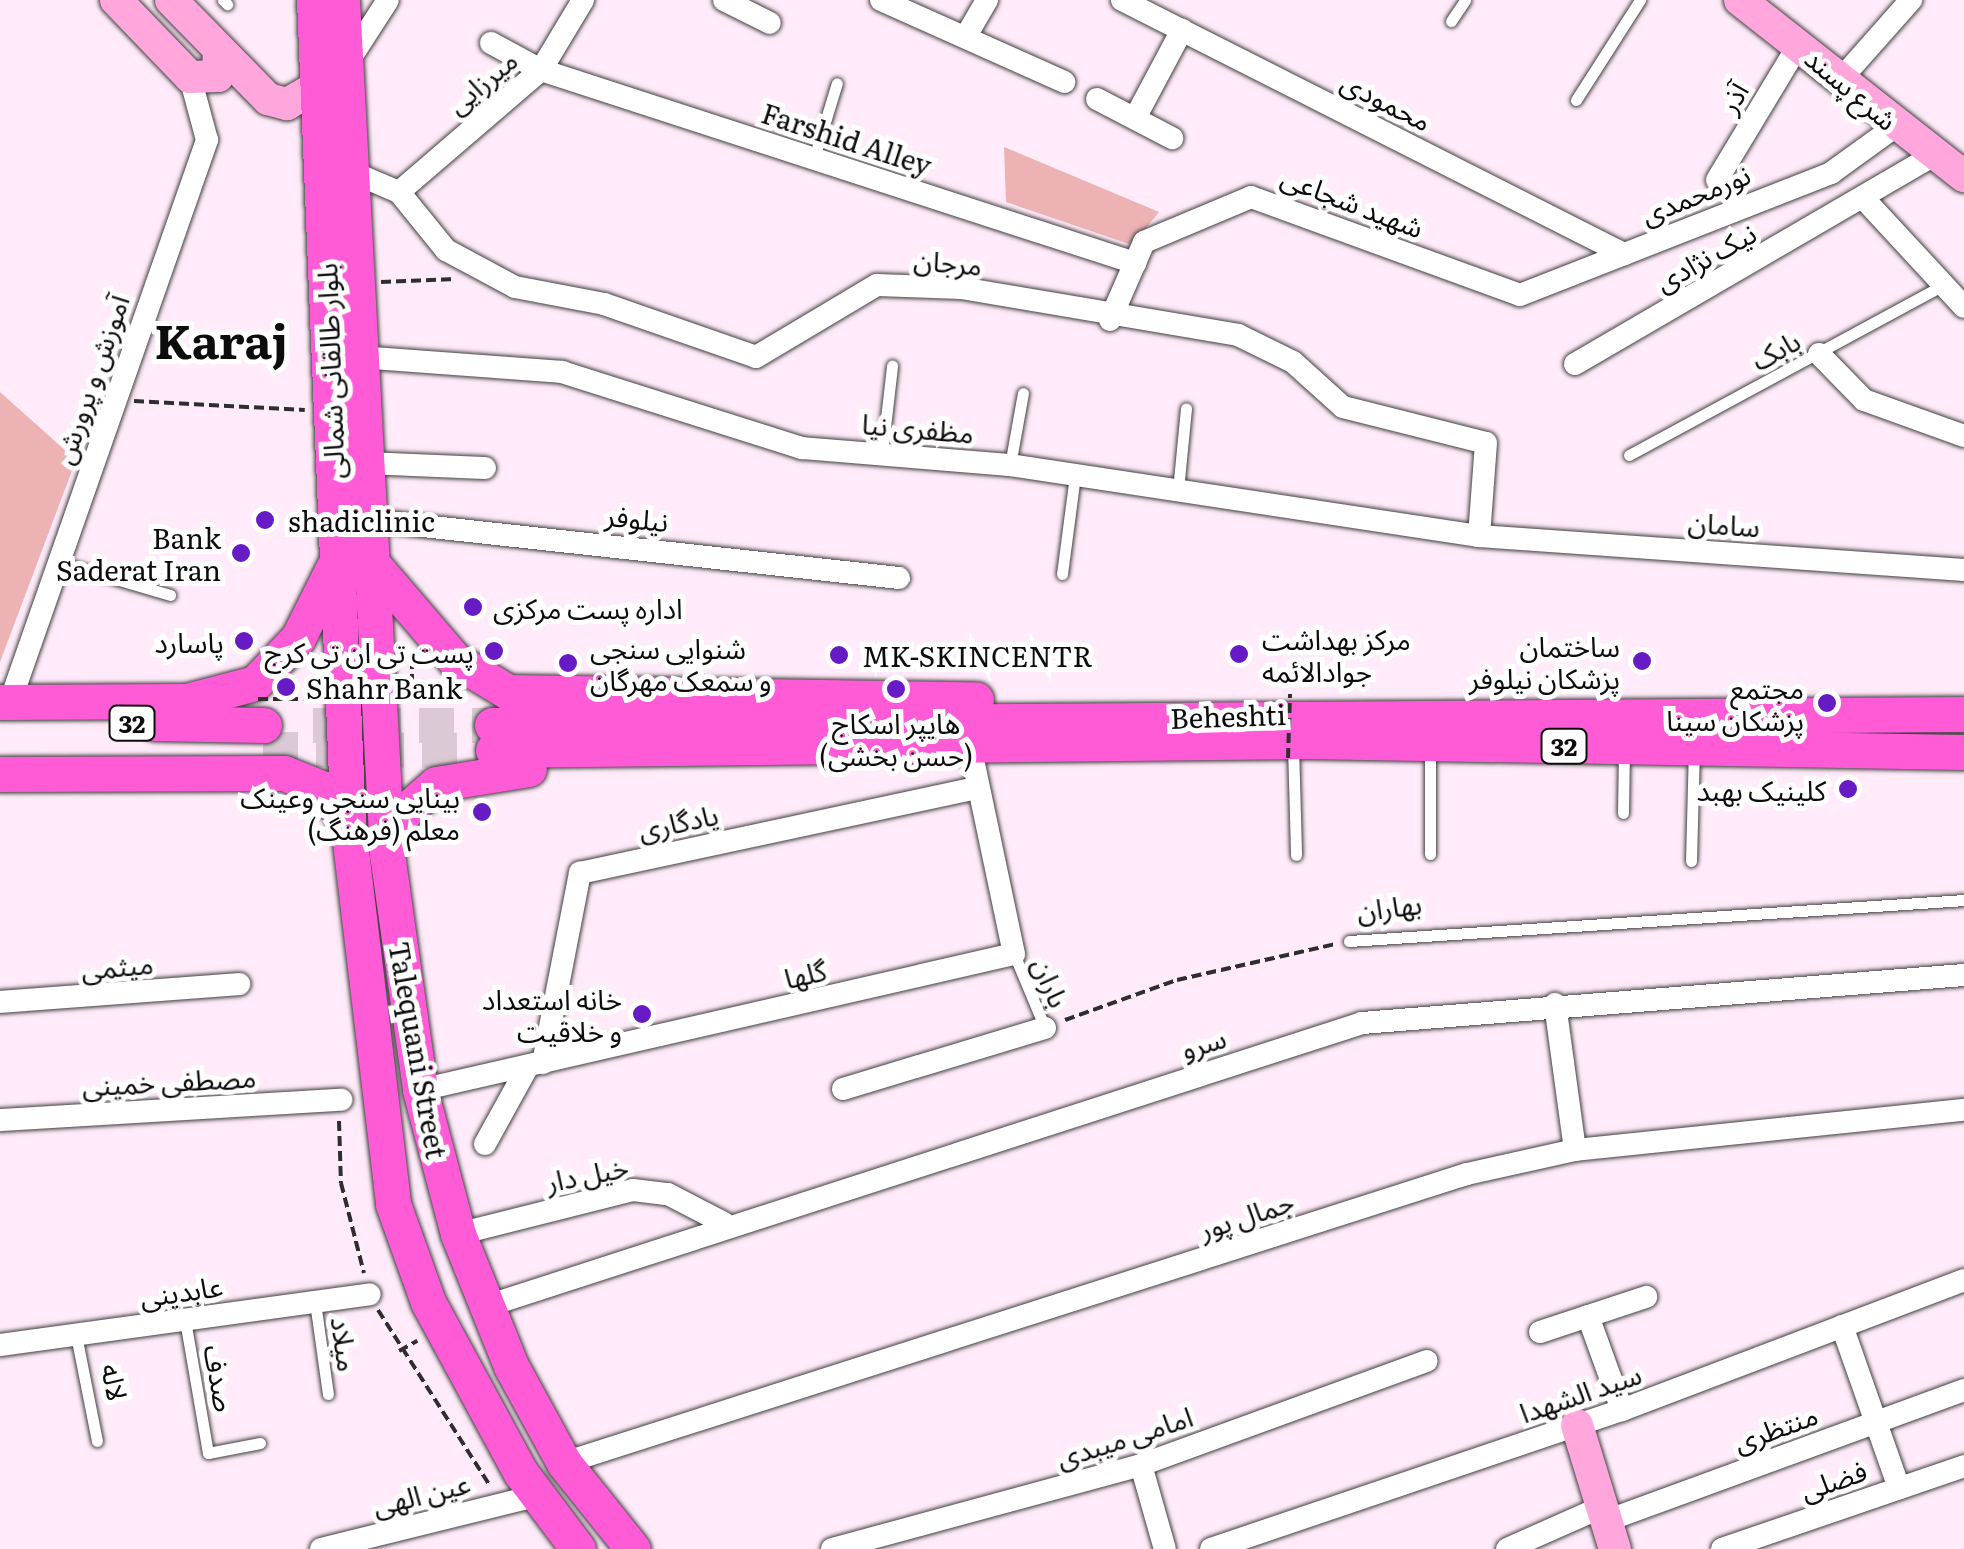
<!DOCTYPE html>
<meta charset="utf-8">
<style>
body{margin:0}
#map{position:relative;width:1964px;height:1549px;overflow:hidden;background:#ffebf9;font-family:Literata,"Noto Sans Arabic",serif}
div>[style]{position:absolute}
.green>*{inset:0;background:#ecb2b4}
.primary-tunnel>*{height:35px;margin-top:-17.5px;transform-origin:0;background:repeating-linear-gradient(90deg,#dbcad5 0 35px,transparent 0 53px)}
.path>*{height:4px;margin-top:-2px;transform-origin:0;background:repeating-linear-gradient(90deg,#2e2e2e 0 10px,transparent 0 15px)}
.roads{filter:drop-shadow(0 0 2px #3f3f3f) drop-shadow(0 0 2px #3f3f3f)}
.lane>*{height:11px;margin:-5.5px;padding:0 5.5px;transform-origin:5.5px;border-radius:5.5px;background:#fff}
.street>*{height:22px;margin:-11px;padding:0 11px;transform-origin:11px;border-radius:11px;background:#fff}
.secondary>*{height:32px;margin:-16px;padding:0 16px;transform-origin:16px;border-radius:16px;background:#ffa6dd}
.primary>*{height:35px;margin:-17.5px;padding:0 17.5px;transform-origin:17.5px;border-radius:17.5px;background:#ff5bd7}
.path-bridge>*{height:4px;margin-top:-2px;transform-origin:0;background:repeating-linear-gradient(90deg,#2e2e2e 0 10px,transparent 0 15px)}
.dots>*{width:28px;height:28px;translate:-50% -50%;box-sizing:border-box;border:5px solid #fff;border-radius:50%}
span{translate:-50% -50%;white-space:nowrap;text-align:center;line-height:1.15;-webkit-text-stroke:10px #fff;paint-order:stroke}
.shield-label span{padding:2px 8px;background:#fff;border:2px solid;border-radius:8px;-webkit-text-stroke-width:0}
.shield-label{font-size:25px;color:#0c0c0c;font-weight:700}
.street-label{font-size:28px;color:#0c0c0c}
.poi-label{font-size:28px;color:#0c0c0c}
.left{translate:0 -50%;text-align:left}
.right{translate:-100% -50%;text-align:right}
.town-label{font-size:48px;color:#0c0c0c;font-weight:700}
</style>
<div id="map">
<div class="green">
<i style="clip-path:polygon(1004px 147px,1159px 212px,1132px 245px,1006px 202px)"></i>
<i style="clip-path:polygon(0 392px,76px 460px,0 662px)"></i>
</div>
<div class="primary-tunnel">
<i style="left:313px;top:725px;width:179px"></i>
<i style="left:263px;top:749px;width:230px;rotate:0.2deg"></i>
</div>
<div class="path">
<i style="left:381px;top:282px;width:75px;rotate:-2.3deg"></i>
<i style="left:134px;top:401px;width:171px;rotate:3deg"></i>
<i style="left:412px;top:651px;width:15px;rotate:90deg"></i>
<i style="left:1065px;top:1020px;width:119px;rotate:-19.7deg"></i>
<i style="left:1177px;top:980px;width:162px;rotate:-12.8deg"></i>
<i style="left:339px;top:1121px;width:62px;rotate:88.2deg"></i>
<i style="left:341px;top:1183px;width:93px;rotate:75.7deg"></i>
<i style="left:378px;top:1310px;width:209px;rotate:57.5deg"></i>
<i style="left:399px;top:1351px;width:21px;rotate:-29deg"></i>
</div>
<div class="roads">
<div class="lane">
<i style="left:223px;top:0;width:6px;rotate:45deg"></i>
<i style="left:1451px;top:21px;width:25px;rotate:-56deg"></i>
<i style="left:1576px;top:100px;width:119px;rotate:-57.4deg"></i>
<i style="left:814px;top:158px;width:78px;rotate:-73deg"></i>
<i style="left:882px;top:453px;width:88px;rotate:-83.4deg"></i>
<i style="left:1629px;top:455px;width:357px;rotate:-28.4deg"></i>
<i style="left:1010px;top:465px;width:73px;rotate:-79.8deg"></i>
<i style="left:1178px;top:490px;width:82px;rotate:-84.4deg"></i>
<i style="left:58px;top:562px;width:117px;rotate:16.4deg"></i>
<i style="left:1062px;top:574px;width:100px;rotate:-82.5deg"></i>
<i style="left:1293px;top:745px;width:110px;rotate:88.4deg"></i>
<i style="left:1623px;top:813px;width:62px;rotate:-89.1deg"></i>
<i style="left:1430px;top:854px;width:105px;rotate:-90deg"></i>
<i style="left:1691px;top:861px;width:111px;rotate:-88.5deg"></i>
<i style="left:1349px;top:941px;width:616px;rotate:-3.81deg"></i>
<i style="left:1014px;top:954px;width:80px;rotate:67.3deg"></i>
<i style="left:315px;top:1302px;width:93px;rotate:82deg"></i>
<i style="left:185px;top:1320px;width:135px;rotate:80.2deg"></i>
<i style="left:208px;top:1453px;width:53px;rotate:-10.9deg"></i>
<i style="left:76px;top:1335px;width:108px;rotate:78.8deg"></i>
</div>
<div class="street">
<i style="left:724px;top:0;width:51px;rotate:26.6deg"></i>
<i style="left:881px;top:0;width:201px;rotate:24.1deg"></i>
<i style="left:1122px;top:0;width:563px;rotate:26.84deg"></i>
<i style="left:966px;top:36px;width:42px;rotate:-59.7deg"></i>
<i style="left:491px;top:43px;width:57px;rotate:28.4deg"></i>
<i style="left:541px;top:70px;width:625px;rotate:18deg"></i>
<i style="left:346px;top:65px;width:77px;rotate:-57.1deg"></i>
<i style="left:1841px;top:79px;width:106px;rotate:-48.5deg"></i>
<i style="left:1097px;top:99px;width:85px;rotate:27.5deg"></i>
<i style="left:1135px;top:118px;width:100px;rotate:-61.9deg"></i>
<i style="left:352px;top:172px;width:51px;rotate:23.1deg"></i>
<i style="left:399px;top:192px;width:75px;rotate:51deg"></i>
<i style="left:446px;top:250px;width:78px;rotate:28.2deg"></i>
<i style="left:515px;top:287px;width:91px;rotate:10.8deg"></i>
<i style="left:604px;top:304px;width:161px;rotate:19.2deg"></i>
<i style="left:756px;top:357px;width:141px;rotate:-30.8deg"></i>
<i style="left:877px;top:285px;width:84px;rotate:2deg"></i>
<i style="left:961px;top:288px;width:281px;rotate:9.6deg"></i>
<i style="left:1238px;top:335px;width:61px;rotate:26.1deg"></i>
<i style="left:1293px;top:362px;width:67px;rotate:42deg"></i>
<i style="left:1343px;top:407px;width:147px;rotate:14.1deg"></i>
<i style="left:1486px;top:443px;width:93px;rotate:94.3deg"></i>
<i style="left:1717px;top:180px;width:159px;rotate:-58.9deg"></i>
<i style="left:399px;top:192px;width:187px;rotate:-40.7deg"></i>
<i style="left:541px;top:70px;width:82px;rotate:-59deg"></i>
<i style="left:1866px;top:201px;width:144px;rotate:47.2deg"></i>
<i style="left:1110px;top:320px;width:85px;rotate:-66.4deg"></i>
<i style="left:1144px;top:242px;width:116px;rotate:-22.8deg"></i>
<i style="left:1251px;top:197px;width:286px;rotate:20deg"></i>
<i style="left:1520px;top:295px;width:334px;rotate:-21.4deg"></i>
<i style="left:1831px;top:173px;width:80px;rotate:-35.9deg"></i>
<i style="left:1819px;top:354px;width:64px;rotate:45.6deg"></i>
<i style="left:1864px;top:400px;width:106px;rotate:19.8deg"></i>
<i style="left:360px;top:357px;width:203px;rotate:4.2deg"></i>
<i style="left:562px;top:372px;width:252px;rotate:17.6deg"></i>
<i style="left:802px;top:448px;width:209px;rotate:4.7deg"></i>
<i style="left:1010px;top:465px;width:474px;rotate:8.6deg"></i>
<i style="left:1479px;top:536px;width:486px;rotate:4deg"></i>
<i style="left:1575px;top:364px;width:415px;rotate:-30.2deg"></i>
<i style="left:365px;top:463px;width:120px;rotate:2.4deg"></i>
<i style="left:368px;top:520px;width:534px;rotate:6.23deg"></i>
<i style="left:10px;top:702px;width:596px;rotate:-70.68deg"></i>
<i style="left:207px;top:140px;width:65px;rotate:-105.1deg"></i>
<i style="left:0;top:1002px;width:240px;rotate:-4.3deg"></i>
<i style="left:1555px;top:1004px;width:147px;rotate:82.2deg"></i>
<i style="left:543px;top:1063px;width:194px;rotate:-79deg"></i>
<i style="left:580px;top:873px;width:407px;rotate:-12.1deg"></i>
<i style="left:843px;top:1089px;width:211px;rotate:-16.8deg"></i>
<i style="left:420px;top:1090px;width:609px;rotate:-12.9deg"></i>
<i style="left:1014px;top:954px;width:193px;rotate:-101.9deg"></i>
<i style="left:0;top:1120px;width:342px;rotate:-3.4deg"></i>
<i style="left:485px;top:1144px;width:89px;rotate:-61.1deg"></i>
<i style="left:458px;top:1234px;width:180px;rotate:-14.1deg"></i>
<i style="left:633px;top:1190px;width:35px;rotate:7deg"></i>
<i style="left:668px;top:1194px;width:63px;rotate:27.4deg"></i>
<i style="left:487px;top:1306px;width:920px;rotate:-17.92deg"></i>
<i style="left:1362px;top:1023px;width:604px;rotate:-4.56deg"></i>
<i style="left:1588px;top:1316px;width:100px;rotate:70.1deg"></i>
<i style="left:1842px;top:1326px;width:172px;rotate:70.6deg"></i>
<i style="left:1540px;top:1332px;width:112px;rotate:-18.3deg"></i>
<i style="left:0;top:1345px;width:373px;rotate:-7.8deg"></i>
<i style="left:564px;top:1463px;width:948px;rotate:-17.75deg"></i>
<i style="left:1467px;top:1174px;width:111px;rotate:-12.5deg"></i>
<i style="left:1575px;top:1150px;width:391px;rotate:-5.9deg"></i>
<i style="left:1141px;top:1465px;width:87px;rotate:74.1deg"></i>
<i style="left:1606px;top:1521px;width:381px;rotate:-20.1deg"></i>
<i style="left:321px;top:1549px;width:220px;rotate:-13.9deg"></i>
<i style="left:832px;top:1549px;width:320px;rotate:-15.2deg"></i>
<i style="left:1141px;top:1465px;width:304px;rotate:-20deg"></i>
<i style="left:1211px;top:1549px;width:434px;rotate:-18.7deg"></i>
<i style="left:1622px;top:1410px;width:366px;rotate:-20.8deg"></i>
<i style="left:1507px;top:1549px;width:104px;rotate:-23.9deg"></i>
<i style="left:1722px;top:1549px;width:256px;rotate:-18.9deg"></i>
</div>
<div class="secondary">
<i style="left:116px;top:0;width:107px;rotate:46.1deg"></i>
<i style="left:190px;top:77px;width:28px;rotate:-2deg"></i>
<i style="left:218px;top:76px;width:24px;rotate:-88deg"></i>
<i style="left:171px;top:0;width:139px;rotate:45.6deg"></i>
<i style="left:268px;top:99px;width:20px;rotate:15deg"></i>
<i style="left:287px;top:104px;width:36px;rotate:-30deg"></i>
<i style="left:1740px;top:0;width:285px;rotate:38.2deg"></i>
<i style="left:1577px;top:1425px;width:130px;rotate:73deg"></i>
</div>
<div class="primary">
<i style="left:314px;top:0;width:826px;rotate:87.64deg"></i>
<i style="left:348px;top:825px;width:382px;rotate:83.2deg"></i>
<i style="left:393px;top:1204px;width:104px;rotate:70.3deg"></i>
<i style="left:428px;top:1302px;width:195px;rotate:61.5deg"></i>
<i style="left:521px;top:1473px;width:95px;rotate:53.1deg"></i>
<i style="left:342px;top:0;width:855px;rotate:86.98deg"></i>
<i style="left:387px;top:854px;width:238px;rotate:82deg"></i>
<i style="left:420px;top:1090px;width:149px;rotate:75.2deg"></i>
<i style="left:458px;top:1234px;width:142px;rotate:68.1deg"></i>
<i style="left:511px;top:1366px;width:111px;rotate:61.3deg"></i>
<i style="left:564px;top:1463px;width:110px;rotate:51.3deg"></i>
<i style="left:370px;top:561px;width:130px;rotate:49.4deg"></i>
<i style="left:455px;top:660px;width:62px;rotate:31.1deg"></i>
<i style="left:508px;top:692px;width:468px;rotate:0.9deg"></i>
<i style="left:0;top:702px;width:187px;rotate:-0.3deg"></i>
<i style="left:187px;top:701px;width:70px;rotate:-14.8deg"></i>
<i style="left:255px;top:683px;width:62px;rotate:-46.3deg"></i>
<i style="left:298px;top:638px;width:80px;rotate:-63.4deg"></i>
<i style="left:155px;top:723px;width:109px;rotate:1.1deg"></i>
<i style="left:492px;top:725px;width:1472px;rotate:-0.43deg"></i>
<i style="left:493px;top:750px;width:815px;rotate:-0.63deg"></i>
<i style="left:1308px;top:741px;width:656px;rotate:0.96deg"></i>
<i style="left:0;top:774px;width:284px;rotate:-0.2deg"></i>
<i style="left:284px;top:773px;width:43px;rotate:21.8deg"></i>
<i style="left:324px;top:789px;width:41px;rotate:55.9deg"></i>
<i style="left:389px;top:849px;width:37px;rotate:-70deg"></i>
<i style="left:402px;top:814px;width:45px;rotate:-41.4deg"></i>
<i style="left:436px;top:784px;width:94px;rotate:-9.2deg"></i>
</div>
</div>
<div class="path-bridge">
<i style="left:258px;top:699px;width:154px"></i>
<i style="left:412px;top:699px;width:33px;rotate:-90deg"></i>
<i style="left:1288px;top:758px;width:64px;rotate:-88.2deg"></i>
</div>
<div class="dots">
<i style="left:265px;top:520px;background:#661bc5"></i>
<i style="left:241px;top:553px;background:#661bc5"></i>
<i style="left:473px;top:607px;background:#661bc5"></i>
<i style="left:244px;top:641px;background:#661bc5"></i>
<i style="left:494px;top:651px;background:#661bc5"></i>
<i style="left:1239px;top:654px;background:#661bc5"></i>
<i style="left:839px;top:655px;background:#661bc5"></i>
<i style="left:1642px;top:661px;background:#661bc5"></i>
<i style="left:568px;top:663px;background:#661bc5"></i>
<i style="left:286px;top:687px;background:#661bc5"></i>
<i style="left:896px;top:689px;background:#661bc5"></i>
<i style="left:1827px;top:703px;background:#661bc5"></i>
<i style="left:1848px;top:789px;background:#661bc5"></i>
<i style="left:482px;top:812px;background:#661bc5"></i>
<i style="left:642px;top:1014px;background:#661bc5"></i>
</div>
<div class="shield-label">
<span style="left:132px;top:723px">32</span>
<span style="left:1564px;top:746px">32</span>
</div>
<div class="street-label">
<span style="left:481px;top:81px;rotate:-40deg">میرزایی</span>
<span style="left:1852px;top:88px;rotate:40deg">شرع پسند</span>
<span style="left:1732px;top:97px;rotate:-59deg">آذر</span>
<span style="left:1387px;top:100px;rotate:27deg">محمودی</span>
<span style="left:847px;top:138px;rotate:18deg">Farshid Alley</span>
<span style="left:1695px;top:193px;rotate:-22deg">نورمحمدی</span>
<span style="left:1353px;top:201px;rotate:21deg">شهید شجاعی</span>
<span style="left:1705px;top:256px;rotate:-29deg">نیک نژادی</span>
<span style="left:948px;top:261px;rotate:5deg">مرجان</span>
<span style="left:1775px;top:349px;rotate:-28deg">بابک</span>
<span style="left:329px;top:371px;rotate:-92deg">بلوار طالقانی شمالی</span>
<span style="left:90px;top:379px;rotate:-71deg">آموزش و پرورش</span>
<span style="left:918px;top:427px;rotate:5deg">مظفری نیا</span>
<span style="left:637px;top:517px;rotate:6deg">نیلوفر</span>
<span style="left:1724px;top:523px;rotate:4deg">سامان</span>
<span style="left:1228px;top:715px;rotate:-2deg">Beheshti</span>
<span style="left:678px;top:821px;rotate:-12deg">یادگاری</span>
<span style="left:1389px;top:906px;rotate:-7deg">بهاران</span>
<span style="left:117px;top:965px;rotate:-5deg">میثمی</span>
<span style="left:805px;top:973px;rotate:-13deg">گلها</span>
<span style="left:1052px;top:982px;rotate:67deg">باران</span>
<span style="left:1203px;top:1042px;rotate:-17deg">سرو</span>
<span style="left:419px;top:1050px;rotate:80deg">Talequani Street</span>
<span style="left:169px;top:1080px;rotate:-3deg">مصطفی خمینی</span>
<span style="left:587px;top:1173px;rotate:-11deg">خیل دار</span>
<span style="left:1246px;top:1214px;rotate:-18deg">جمال پور</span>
<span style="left:181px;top:1290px;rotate:-8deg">عابدینی</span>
<span style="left:346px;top:1344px;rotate:82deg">میلاد</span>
<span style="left:221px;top:1378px;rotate:80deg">صدف</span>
<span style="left:116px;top:1382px;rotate:79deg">لاله</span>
<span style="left:1580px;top:1392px;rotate:-19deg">سید الشهدا</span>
<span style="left:1775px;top:1427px;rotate:-20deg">منتظری</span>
<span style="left:1124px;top:1436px;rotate:-18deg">امامی میبدی</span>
<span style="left:1833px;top:1479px;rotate:-19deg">فضلی</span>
<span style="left:421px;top:1493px;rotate:-14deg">عین الهی</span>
</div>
<div class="poi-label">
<span class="left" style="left:288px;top:520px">shadiclinic</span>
<span class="right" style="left:221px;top:553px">Bank<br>Saderat Iran</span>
<span class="left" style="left:493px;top:607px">اداره پست مرکزی</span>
<span class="left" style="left:1262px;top:654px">مرکز بهداشت<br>جوادالائمه</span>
<span class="right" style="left:224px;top:641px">پاسارد</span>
<span class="right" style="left:1620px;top:661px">ساختمان<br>پزشکان نیلوفر</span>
<span class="left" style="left:590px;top:663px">شنوایی سنجی<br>و سمعک مهرگان</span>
<span class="right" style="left:474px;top:651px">پست تی ان تی کرج</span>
<span class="left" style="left:862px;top:655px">MK-SKINCENTR</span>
<span class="left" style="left:306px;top:687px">Shahr Bank</span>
<span class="right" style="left:1804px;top:703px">مجتمع<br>پزشکان سینا</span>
<span style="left:896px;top:738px">هایپر اسکاج<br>(حسن بخشی)</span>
<span class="right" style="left:1826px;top:789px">کلینیک بهبد</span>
<span class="right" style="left:460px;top:812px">بینایی سنجی وعینک<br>معلم (فرهنگ)</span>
<span class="right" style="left:622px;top:1014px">خانه استعداد<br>و خلاقیت</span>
</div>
<div class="town-label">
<span style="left:221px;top:339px">Karaj</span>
</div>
</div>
